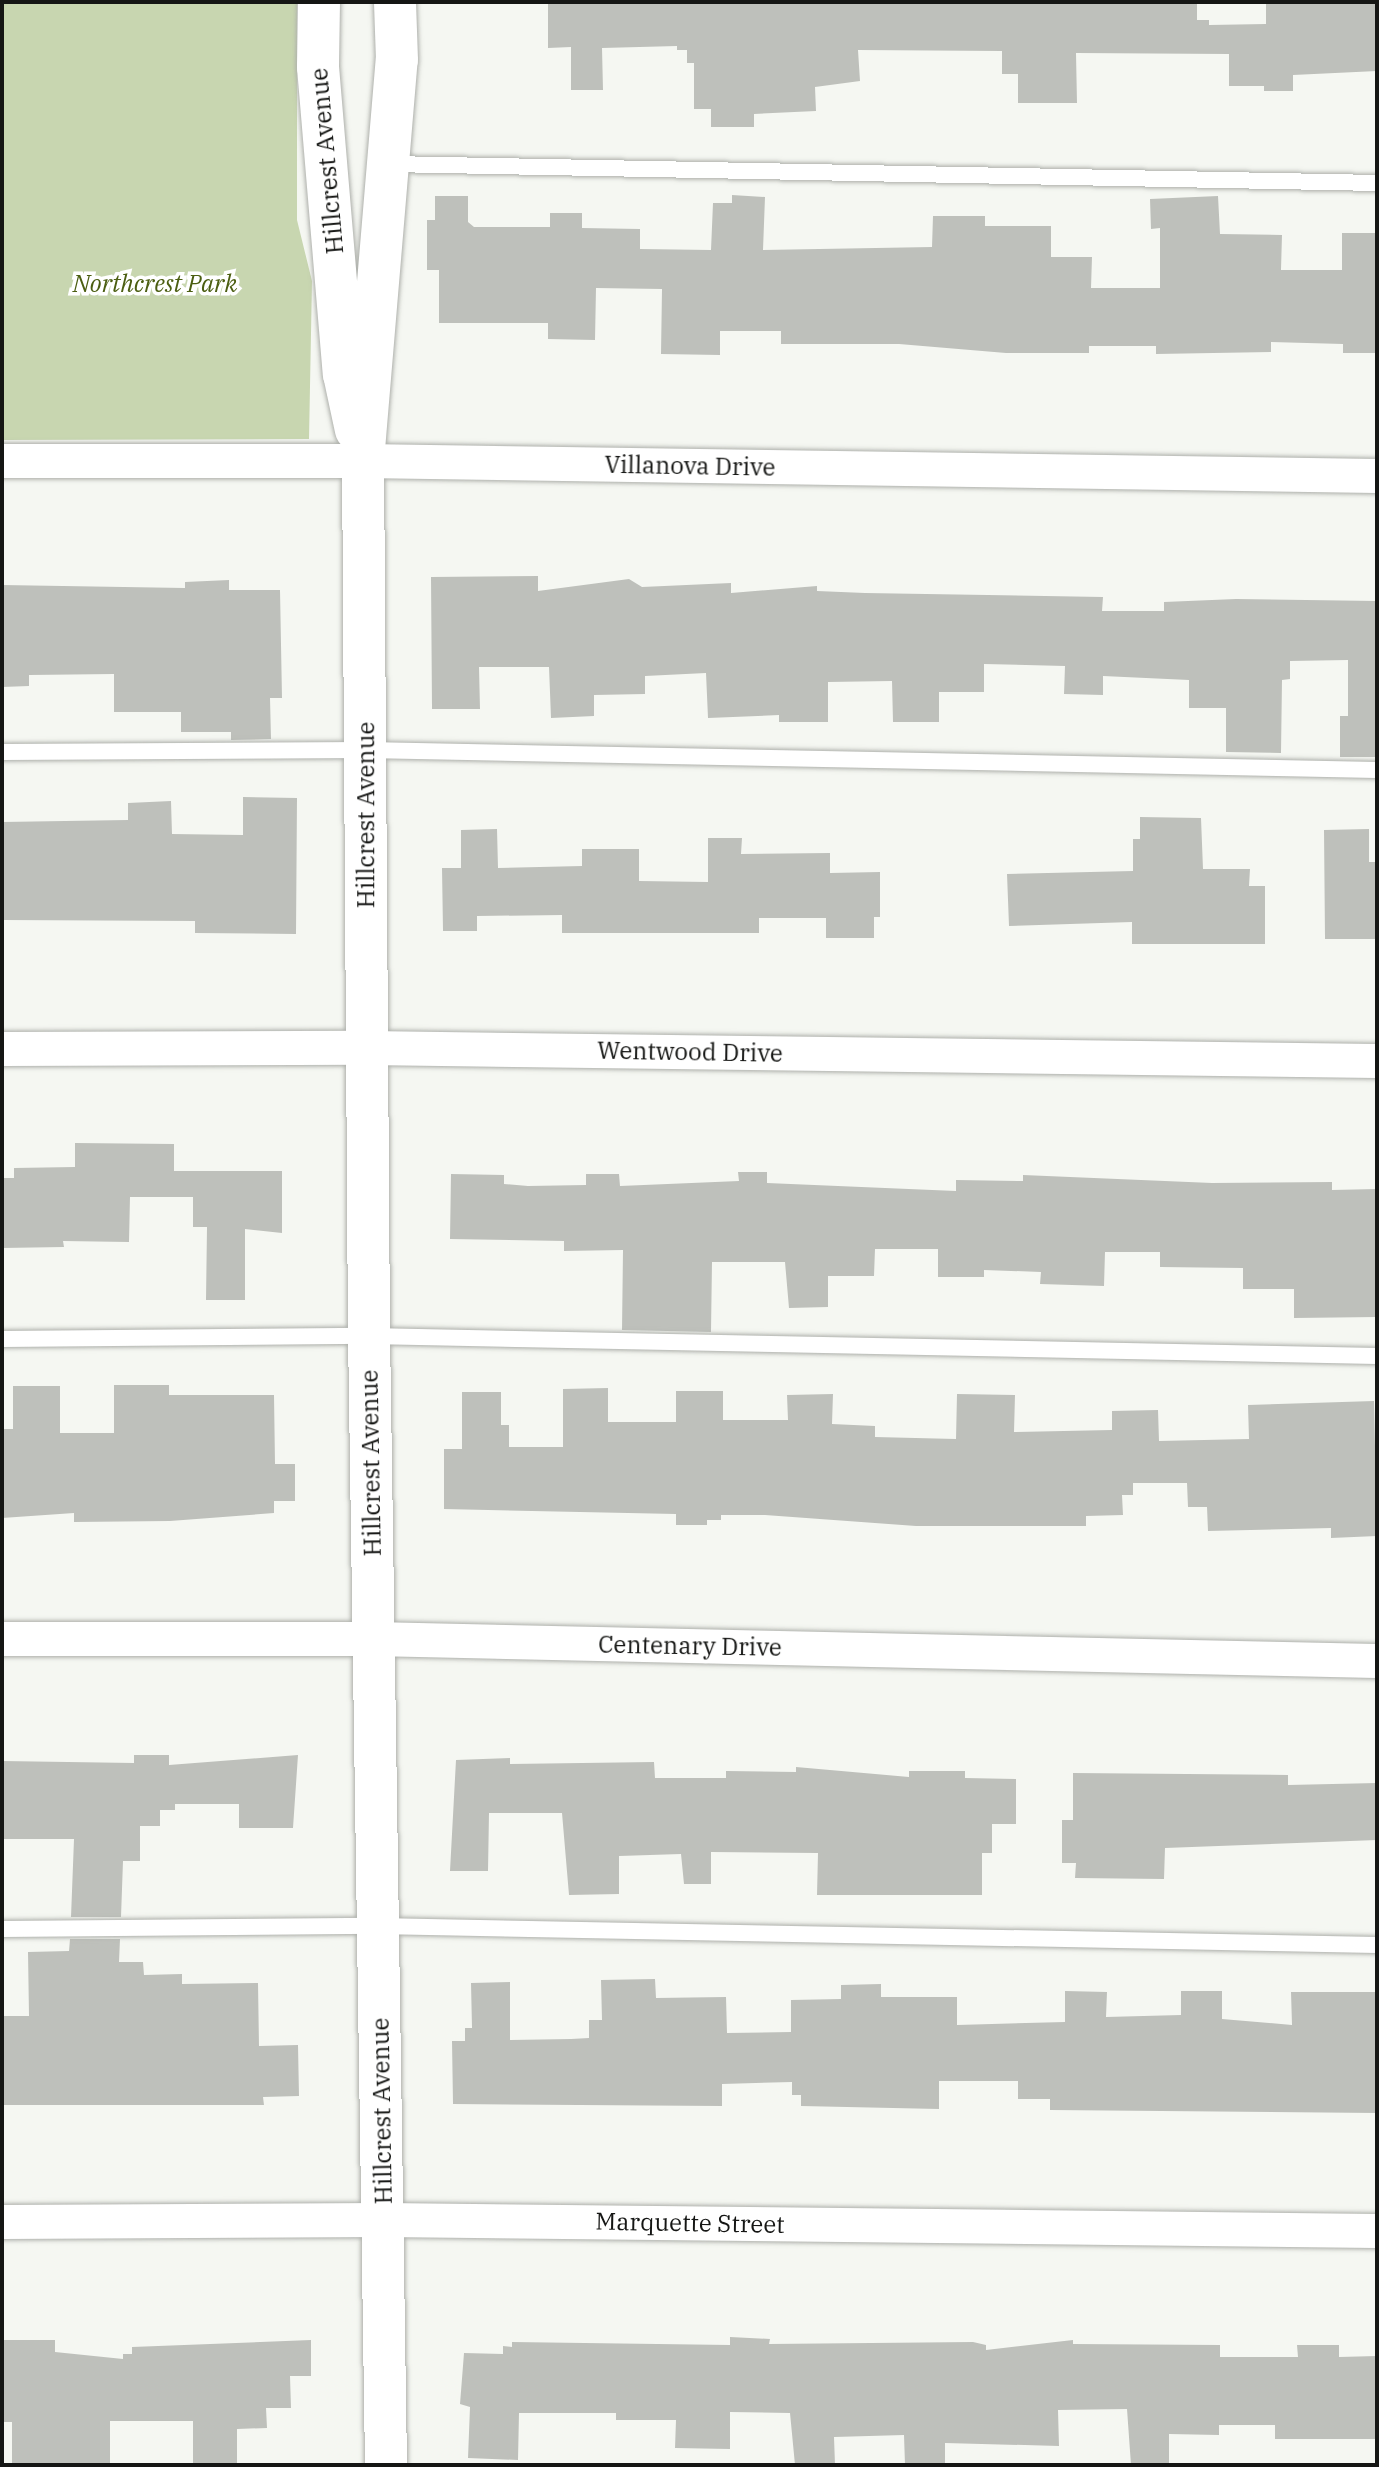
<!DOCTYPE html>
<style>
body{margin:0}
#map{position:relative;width:1379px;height:2467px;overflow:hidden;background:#f5f7f2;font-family:"IBM Plex Serif",serif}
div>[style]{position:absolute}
.green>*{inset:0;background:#c8d6b0}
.building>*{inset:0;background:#bec0bb}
.roads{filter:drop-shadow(0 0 2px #aeb0ab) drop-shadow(0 0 2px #aeb0ab)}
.service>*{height:16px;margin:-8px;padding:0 8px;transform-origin:8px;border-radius:8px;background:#fff}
.minor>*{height:34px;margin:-17px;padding:0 17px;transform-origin:17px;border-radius:17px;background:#fff}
.tertiary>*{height:42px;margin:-21px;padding:0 21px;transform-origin:21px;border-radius:21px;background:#fff}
span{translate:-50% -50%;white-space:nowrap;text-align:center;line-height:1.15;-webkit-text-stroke:7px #fff;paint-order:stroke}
.street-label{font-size:24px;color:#151614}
.park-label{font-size:24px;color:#4b5e11;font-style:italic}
.frame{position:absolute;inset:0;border:4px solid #151614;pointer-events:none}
</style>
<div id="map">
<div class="green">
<i style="clip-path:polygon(2px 2px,297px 2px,297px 220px,312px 281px,309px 439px,2px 440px)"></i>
</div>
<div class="building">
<i style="clip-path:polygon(548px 2px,1197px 2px,1197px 20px,1209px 20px,1209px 25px,1266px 24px,1266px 2px,1377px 2px,1377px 71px,1293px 75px,1293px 91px,1264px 91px,1264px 86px,1229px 86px,1229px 54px,1076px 53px,1077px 103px,1018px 103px,1018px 74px,1002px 74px,1002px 51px,858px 50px,860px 81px,815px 87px,816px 111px,754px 114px,754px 127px,711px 127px,711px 109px,694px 109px,694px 63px,687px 63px,687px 50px,677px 50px,677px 46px,602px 48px,603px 90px,571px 90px,571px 47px,548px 48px)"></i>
<i style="clip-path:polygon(732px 195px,765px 197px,763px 250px,932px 247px,933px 216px,985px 216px,985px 226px,1051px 226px,1051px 257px,1092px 257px,1091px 288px,1160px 288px,1160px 228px,1151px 229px,1150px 199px,1218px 196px,1220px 234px,1282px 235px,1281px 270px,1342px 270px,1342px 233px,1377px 233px,1377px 353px,1343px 353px,1343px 344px,1271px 342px,1271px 352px,1156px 354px,1156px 346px,1089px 346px,1089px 353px,1006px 353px,899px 344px,781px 344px,781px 331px,720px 331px,720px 355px,661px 354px,662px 289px,596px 288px,595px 340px,548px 339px,548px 323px,439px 323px,439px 270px,427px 270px,427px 220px,435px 220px,435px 196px,468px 196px,468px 222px,474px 227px,550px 227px,550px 213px,582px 213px,582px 228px,640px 229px,640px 249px,711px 250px,713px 203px,732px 203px)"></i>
<i style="clip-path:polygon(538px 576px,538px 591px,629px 579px,642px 587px,731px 583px,731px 593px,817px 586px,817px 591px,865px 593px,1103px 597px,1102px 611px,1164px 611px,1164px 602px,1236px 599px,1377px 601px,1377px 757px,1340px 757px,1340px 716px,1348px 716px,1348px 660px,1290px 661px,1290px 679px,1282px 680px,1281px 753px,1226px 752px,1226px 708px,1189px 708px,1189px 680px,1103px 676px,1103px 695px,1064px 694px,1065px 666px,984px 664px,984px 692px,939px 692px,939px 722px,893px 722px,892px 681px,828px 682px,828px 722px,779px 722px,779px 715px,708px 718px,706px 673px,645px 676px,645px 694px,594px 695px,594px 716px,551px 718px,549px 667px,479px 667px,480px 709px,432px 709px,431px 577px)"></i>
<i style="clip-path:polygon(229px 580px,229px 590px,280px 590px,282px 698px,270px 698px,271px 739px,231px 740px,231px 732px,181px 732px,181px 712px,114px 712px,114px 674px,29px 675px,29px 686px,2px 687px,2px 585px,185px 588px,185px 582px)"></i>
<i style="clip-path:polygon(243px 797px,297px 798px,296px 934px,195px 933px,195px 921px,2px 920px,2px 822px,128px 820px,128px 803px,171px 801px,172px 834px,243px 835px)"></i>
<i style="clip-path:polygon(1140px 817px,1201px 818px,1203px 869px,1250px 869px,1249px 886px,1265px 886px,1265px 944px,1132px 944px,1132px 922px,1009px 926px,1007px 874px,1133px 871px,1133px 839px,1140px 839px)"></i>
<i style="clip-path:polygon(497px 829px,498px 868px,582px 866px,582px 849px,639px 849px,639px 881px,708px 882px,708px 838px,742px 838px,741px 854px,830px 853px,830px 873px,880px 872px,880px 917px,874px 917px,874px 938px,826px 938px,826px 918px,759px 918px,759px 933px,562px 933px,562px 915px,477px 916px,477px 931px,443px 931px,442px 868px,461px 868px,461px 830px)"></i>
<i style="clip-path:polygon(1369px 829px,1369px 862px,1377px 862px,1377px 939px,1325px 939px,1324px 830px)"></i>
<i style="clip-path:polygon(75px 1143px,174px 1144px,174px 1171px,282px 1171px,282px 1233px,245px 1229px,245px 1300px,206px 1300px,207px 1227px,193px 1227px,193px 1197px,130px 1197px,129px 1242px,63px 1241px,64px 1247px,2px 1248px,2px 1178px,14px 1178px,14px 1168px,75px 1167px)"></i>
<i style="clip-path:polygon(738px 1172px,767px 1172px,767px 1183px,956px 1191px,956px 1180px,1023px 1181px,1023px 1175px,1212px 1183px,1332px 1182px,1332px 1190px,1377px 1189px,1377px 1317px,1294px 1318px,1294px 1289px,1243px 1289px,1243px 1268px,1160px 1267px,1160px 1252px,1105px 1252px,1104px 1286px,1040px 1284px,1041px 1272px,984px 1270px,984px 1277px,938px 1277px,938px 1249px,875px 1249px,874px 1276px,828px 1276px,828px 1307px,789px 1308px,785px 1262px,712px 1262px,711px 1332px,622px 1330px,623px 1250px,564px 1251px,564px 1241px,450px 1239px,451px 1174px,504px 1175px,504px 1184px,528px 1186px,586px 1185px,586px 1174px,619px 1174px,620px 1186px,739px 1181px)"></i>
<i style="clip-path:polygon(114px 1385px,169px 1385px,169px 1395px,274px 1395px,275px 1464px,295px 1464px,295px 1501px,274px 1501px,274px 1513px,170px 1521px,74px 1522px,74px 1513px,2px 1518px,2px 1429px,13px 1429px,13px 1386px,60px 1386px,60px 1433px,114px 1433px)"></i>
<i style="clip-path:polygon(608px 1388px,608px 1422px,676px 1422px,676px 1391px,723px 1391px,723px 1420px,788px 1420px,787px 1395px,833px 1394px,832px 1424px,875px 1426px,875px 1437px,956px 1439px,957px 1394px,1015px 1395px,1014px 1432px,1112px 1430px,1112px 1411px,1158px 1410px,1159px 1441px,1249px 1439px,1248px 1405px,1374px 1401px,1377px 1536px,1331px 1538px,1331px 1528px,1208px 1531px,1207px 1507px,1188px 1507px,1187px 1483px,1133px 1483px,1133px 1495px,1122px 1495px,1123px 1515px,1086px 1516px,1086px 1526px,916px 1526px,765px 1515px,721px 1515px,721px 1520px,707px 1520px,707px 1525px,676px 1525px,676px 1514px,444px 1509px,444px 1449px,462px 1449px,462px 1392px,501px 1392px,501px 1425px,509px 1425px,509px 1447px,563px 1447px,563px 1389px)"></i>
<i style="clip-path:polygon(134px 1755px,169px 1755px,169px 1765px,298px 1755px,293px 1828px,239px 1828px,239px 1804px,175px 1804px,175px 1810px,160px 1810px,160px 1826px,140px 1826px,140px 1861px,123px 1861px,121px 1917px,71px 1917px,74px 1839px,2px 1839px,2px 1761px,134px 1763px)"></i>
<i style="clip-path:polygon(510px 1758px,510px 1764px,654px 1762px,655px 1778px,726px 1778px,726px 1771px,796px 1772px,796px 1767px,909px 1777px,909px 1771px,965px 1771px,965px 1778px,1016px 1779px,1016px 1824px,992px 1824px,992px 1853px,982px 1853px,982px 1895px,817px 1895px,818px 1853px,711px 1852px,711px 1884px,684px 1884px,681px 1854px,619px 1856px,619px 1894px,569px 1895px,562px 1813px,489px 1813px,488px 1871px,450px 1871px,456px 1760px)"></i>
<i style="clip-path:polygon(1073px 1773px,1288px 1775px,1288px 1785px,1377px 1783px,1377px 1840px,1165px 1848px,1164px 1879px,1075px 1878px,1076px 1863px,1062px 1863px,1062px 1820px,1073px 1820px)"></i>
<i style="clip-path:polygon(70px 1939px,120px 1939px,119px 1962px,143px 1962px,144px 1975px,182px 1974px,182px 1984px,258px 1983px,259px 2046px,298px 2045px,299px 2096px,263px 2097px,264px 2105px,2px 2105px,2px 2016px,29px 2016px,28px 1952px,69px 1951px)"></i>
<i style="clip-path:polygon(655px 1979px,656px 1998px,726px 1997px,727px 2033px,791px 2032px,791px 2000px,841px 1999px,841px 1985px,881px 1984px,881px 1997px,957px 1997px,957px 2025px,1065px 2022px,1065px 1991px,1107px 1992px,1106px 2017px,1181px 2015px,1181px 1991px,1222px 1991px,1222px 2019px,1292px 2025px,1291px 1992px,1377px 1992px,1377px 2113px,1050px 2110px,1050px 2099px,1018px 2099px,1018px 2081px,939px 2081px,939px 2109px,801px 2106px,801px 2095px,792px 2095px,792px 2082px,722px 2084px,722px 2106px,453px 2104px,452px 2041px,465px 2041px,465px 2028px,472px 2028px,471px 1983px,510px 1982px,510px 2040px,571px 2039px,589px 2038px,589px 2020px,602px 2020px,601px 1980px)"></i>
<i style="clip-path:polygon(730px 2337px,770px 2339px,769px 2344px,973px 2342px,986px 2345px,986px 2350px,1073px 2340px,1073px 2344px,1220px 2345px,1220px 2357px,1298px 2357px,1297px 2345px,1339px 2345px,1339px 2357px,1377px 2356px,1377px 2439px,1275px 2439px,1275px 2425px,1219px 2425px,1219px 2435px,1169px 2434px,1169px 2465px,1131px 2465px,1127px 2409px,1058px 2410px,1059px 2446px,945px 2443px,945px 2465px,905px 2465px,904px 2435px,834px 2437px,835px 2465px,795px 2465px,790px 2413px,730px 2412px,730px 2449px,675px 2448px,676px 2420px,616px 2420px,616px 2413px,519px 2413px,518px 2460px,468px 2458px,470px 2407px,460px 2404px,464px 2353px,503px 2354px,503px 2346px,512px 2347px,512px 2342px,730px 2345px)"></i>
<i style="clip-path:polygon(2px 2340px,55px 2340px,55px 2352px,123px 2359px,123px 2354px,132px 2354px,132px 2347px,311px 2340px,311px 2376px,290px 2376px,291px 2408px,266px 2408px,267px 2428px,237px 2429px,237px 2465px,193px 2465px,193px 2421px,110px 2421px,110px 2464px,12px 2465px,12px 2422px,2px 2422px)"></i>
</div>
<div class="roads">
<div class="service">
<i style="left:389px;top:164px;width:988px;rotate:1.1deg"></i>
<i style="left:2px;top:752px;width:364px;rotate:-0.3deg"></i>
<i style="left:366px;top:750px;width:1011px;rotate:1.13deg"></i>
<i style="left:2px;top:1339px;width:367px;rotate:-0.5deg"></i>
<i style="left:369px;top:1336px;width:1008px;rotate:1.14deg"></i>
<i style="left:2px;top:1929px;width:375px;rotate:-0.5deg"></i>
<i style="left:377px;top:1926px;width:1000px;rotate:1.09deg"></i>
</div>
<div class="minor">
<i style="left:2px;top:461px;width:361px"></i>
<i style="left:363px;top:461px;width:1014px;rotate:0.85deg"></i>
<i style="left:2px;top:1049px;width:365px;rotate:-0.2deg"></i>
<i style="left:367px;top:1048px;width:1010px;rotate:0.74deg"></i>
<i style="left:2px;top:1639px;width:371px"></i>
<i style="left:373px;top:1639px;width:1004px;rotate:1.26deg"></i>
<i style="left:2px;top:2222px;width:382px;rotate:-0.3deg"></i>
<i style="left:384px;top:2220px;width:993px;rotate:0.63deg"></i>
</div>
<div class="tertiary">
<i style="left:319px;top:2px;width:65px;rotate:90.9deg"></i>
<i style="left:318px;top:67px;width:308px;rotate:85.2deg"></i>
<i style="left:344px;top:374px;width:57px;rotate:77.9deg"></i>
<i style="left:386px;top:2465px;width:1129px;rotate:-90.86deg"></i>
<i style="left:369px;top:1336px;width:875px;rotate:-90.39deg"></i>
<i style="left:363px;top:461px;width:402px;rotate:-85.2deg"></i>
<i style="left:397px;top:60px;width:58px;rotate:-92deg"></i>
</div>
</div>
<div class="street-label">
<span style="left:327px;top:161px;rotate:-95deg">Hillcrest Avenue</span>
<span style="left:690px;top:466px;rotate:1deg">Villanova Drive</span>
<span style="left:366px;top:815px;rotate:-90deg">Hillcrest Avenue</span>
<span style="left:690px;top:1052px;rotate:1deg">Wentwood Drive</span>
<span style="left:371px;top:1463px;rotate:-91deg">Hillcrest Avenue</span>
<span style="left:690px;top:1646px;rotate:1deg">Centenary Drive</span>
<span style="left:382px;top:2111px;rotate:-91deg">Hillcrest Avenue</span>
<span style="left:690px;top:2223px;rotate:1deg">Marquette Street</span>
</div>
<div class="park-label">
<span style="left:155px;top:284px">Northcrest Park</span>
</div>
<div class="frame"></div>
</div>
